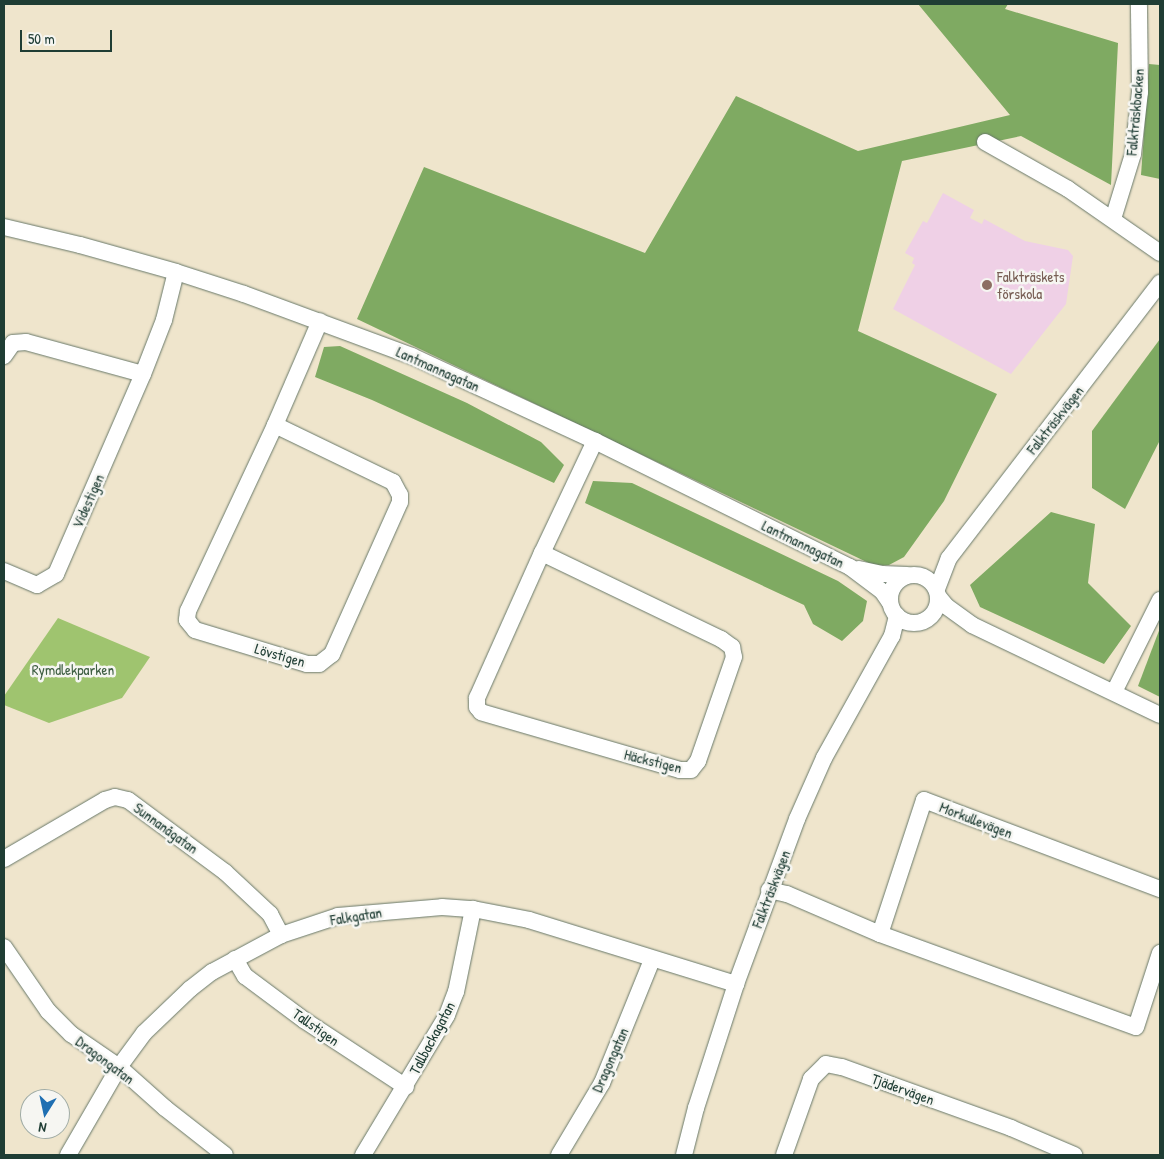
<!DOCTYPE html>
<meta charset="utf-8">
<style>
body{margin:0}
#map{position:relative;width:1164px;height:1159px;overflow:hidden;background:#efe5cc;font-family:"Patrick Hand",sans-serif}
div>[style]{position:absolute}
.built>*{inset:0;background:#efd0e6}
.green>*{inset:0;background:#9fc46f}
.forest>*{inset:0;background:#7faa62}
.roads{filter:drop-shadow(0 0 1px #687869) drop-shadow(0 0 1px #687869)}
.minor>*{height:16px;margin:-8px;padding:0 8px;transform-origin:8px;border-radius:8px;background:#fff}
.minor>.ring{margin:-8px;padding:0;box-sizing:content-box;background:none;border:16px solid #fff;border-radius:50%}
.dots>*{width:14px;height:14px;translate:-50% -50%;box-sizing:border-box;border:2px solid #f6f6f2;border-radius:50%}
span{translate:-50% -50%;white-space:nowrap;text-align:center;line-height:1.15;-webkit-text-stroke:5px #f6f6f2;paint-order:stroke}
.street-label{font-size:15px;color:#1f3d34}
.education-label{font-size:15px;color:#785e54}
.left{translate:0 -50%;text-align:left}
.park-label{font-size:15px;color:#3f5f43}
.frame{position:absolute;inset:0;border:5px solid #1f3d34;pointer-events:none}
.north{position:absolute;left:20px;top:1089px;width:50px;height:50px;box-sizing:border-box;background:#f6f6f2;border:1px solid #a0aca6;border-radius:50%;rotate:190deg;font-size:14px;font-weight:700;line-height:20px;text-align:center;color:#1f3d34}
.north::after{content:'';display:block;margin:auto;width:18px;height:22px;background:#1f6fb2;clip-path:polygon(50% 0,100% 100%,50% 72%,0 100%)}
.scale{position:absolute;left:20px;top:30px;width:92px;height:22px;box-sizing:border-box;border:2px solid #1f3d34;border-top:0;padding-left:6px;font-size:15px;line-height:18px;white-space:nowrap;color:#1f3d34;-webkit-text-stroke:4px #f6f6f2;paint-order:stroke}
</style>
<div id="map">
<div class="built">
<i style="clip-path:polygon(943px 193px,974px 210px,970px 218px,982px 224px,984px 219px,1025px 241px,1068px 250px,1073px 256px,1066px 304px,1011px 374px,893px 309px,915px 265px,912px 263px,914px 258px,905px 253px,923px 221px,927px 223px)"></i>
</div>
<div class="green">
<i style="clip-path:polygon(58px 618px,150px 657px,122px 698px,49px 723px,4px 705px,4px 696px)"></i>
</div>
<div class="forest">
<i style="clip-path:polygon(918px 4px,1008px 4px,1005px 9px,1118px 43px,1111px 185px,1021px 136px,902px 161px,858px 331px,997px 394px,944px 501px,904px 557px,889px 565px,875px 566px,357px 319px,424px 167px,645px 253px,736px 96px,858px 151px,1010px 115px)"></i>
<i style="clip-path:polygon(1149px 64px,1160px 65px,1160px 179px,1141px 175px)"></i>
<i style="clip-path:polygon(1160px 339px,1160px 440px,1125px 509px,1092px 488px,1092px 431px)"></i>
<i style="clip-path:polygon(340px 346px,467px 403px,541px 442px,564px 465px,554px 483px,372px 400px,315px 377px,324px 347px)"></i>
<i style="clip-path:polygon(593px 481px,632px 483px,838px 581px,867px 601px,863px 621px,842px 641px,813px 624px,804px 605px,585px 503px)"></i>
<i style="clip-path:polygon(1051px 512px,1095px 524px,1088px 583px,1131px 626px,1104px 664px,980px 607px,970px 585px)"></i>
<i style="clip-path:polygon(1160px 628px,1160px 697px,1138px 686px)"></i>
</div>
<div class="roads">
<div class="minor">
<i style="left:985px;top:142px;width:95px;rotate:29.5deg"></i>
<i style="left:1068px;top:189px;width:112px;rotate:34.8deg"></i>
<i style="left:1113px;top:219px;width:68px;rotate:-72.9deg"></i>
<i style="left:1133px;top:154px;width:62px;rotate:-83.6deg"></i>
<i style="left:1140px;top:92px;width:88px;rotate:-90.7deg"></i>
<i style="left:4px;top:227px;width:78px;rotate:13.3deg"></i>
<i style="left:80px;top:245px;width:100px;rotate:15.7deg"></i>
<i style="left:176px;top:272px;width:71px;rotate:17.9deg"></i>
<i style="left:244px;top:294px;width:179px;rotate:20.3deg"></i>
<i style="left:412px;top:356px;width:202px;rotate:24.9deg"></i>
<i style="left:595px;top:441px;width:284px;rotate:26.3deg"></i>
<i style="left:850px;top:567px;width:40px;rotate:37deg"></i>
<i style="left:882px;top:591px;width:14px;rotate:56deg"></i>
<i style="left:4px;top:356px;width:16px;rotate:-55deg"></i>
<i style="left:13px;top:343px;width:13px;rotate:-4deg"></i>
<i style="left:26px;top:342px;width:121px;rotate:15.3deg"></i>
<i style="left:275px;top:425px;width:131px;rotate:25.8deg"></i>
<i style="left:393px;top:482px;width:15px;rotate:62deg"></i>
<i style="left:400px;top:495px;width:7px;rotate:90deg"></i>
<i style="left:400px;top:502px;width:167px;rotate:114.1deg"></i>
<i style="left:332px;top:654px;width:16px;rotate:142deg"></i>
<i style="left:319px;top:664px;width:12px;rotate:180deg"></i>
<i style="left:307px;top:664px;width:117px;rotate:-163.1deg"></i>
<i style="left:195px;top:630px;width:13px;rotate:-129deg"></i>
<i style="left:187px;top:620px;width:9px;rotate:-84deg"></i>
<i style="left:188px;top:611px;width:205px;rotate:-64.9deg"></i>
<i style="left:275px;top:425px;width:113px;rotate:-66.6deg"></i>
<i style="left:542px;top:553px;width:199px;rotate:25.7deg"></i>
<i style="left:721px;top:639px;width:14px;rotate:36deg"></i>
<i style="left:732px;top:647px;width:10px;rotate:79deg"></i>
<i style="left:734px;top:657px;width:110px;rotate:109.1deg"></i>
<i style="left:698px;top:761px;width:11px;rotate:128deg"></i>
<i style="left:691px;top:770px;width:11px;rotate:180deg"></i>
<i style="left:680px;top:770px;width:207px;rotate:-163.8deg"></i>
<i style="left:481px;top:712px;width:6px;rotate:-129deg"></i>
<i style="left:477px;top:707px;width:9px;rotate:-90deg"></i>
<i style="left:477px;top:698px;width:159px;rotate:-65.9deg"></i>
<i style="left:542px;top:553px;width:124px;rotate:-64.7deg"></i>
<i style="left:859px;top:569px;width:24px;rotate:12deg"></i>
<i style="left:882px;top:574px;width:25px;rotate:2deg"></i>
<i style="left:4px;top:571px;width:36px;rotate:23deg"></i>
<i style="left:37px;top:585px;width:22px;rotate:-30deg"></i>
<i style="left:56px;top:574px;width:218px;rotate:-66.5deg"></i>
<i style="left:143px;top:374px;width:58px;rotate:-68.7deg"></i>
<i style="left:164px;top:320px;width:49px;rotate:-76deg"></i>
<i class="ring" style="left:890px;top:575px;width:32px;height:32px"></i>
<i style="left:937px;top:589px;width:33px;rotate:-69deg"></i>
<i style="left:949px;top:558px;width:347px;rotate:-52.5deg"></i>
<i style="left:938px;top:596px;width:13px;rotate:51deg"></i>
<i style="left:946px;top:606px;width:32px;rotate:36deg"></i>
<i style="left:972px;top:625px;width:208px;rotate:25.6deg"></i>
<i style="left:1114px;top:692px;width:103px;rotate:-63.4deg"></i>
<i style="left:4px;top:859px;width:117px;rotate:-30.3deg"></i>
<i style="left:105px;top:800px;width:10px;rotate:-17deg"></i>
<i style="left:115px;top:797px;width:13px;rotate:13deg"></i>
<i style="left:128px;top:800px;width:121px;rotate:36.6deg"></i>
<i style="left:225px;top:872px;width:62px;rotate:43deg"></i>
<i style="left:270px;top:914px;width:24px;rotate:62deg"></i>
<i style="left:769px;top:890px;width:18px;rotate:13deg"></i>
<i style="left:787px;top:894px;width:101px;rotate:23.3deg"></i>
<i style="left:880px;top:934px;width:272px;rotate:20deg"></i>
<i style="left:1136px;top:1027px;width:78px;rotate:-72deg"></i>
<i style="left:880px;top:934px;width:141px;rotate:-71.8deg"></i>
<i style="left:924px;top:800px;width:252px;rotate:20.7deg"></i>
<i style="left:4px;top:947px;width:78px;rotate:55.5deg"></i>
<i style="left:48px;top:1011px;width:33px;rotate:45deg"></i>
<i style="left:71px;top:1034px;width:58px;rotate:34.5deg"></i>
<i style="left:119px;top:1067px;width:62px;rotate:41.7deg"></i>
<i style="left:165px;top:1108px;width:76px;rotate:38.1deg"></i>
<i style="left:235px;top:959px;width:20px;rotate:60deg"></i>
<i style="left:245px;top:976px;width:74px;rotate:36.7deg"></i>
<i style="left:304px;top:1020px;width:122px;rotate:33.3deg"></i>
<i style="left:68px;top:1155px;width:102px;rotate:-59.9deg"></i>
<i style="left:119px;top:1067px;width:42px;rotate:-53.7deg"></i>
<i style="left:144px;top:1033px;width:64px;rotate:-43.7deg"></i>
<i style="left:190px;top:989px;width:28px;rotate:-38deg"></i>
<i style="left:212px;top:972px;width:78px;rotate:-28.2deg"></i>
<i style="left:281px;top:935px;width:60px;rotate:-18.4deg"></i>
<i style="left:338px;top:916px;width:104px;rotate:-4.9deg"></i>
<i style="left:442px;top:907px;width:31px;rotate:4deg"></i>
<i style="left:473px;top:909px;width:57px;rotate:11.1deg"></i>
<i style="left:529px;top:920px;width:217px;rotate:17.2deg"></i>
<i style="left:363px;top:1155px;width:163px;rotate:-59deg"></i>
<i style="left:447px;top:1015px;width:25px;rotate:-69deg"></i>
<i style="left:456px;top:992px;width:85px;rotate:-78.4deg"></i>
<i style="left:559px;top:1155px;width:84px;rotate:-59.2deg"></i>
<i style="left:602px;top:1083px;width:133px;rotate:-67.9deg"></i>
<i style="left:684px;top:1155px;width:49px;rotate:-75.7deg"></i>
<i style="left:696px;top:1108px;width:130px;rotate:-72.1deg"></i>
<i style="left:736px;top:984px;width:176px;rotate:-69.7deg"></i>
<i style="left:797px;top:819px;width:67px;rotate:-66.1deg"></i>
<i style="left:824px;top:758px;width:140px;rotate:-60.9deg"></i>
<i style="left:892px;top:636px;width:21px;rotate:-76deg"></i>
<i style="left:784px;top:1155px;width:81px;rotate:-70.4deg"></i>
<i style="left:811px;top:1079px;width:21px;rotate:-45deg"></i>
<i style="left:826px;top:1064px;width:16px;rotate:11deg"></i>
<i style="left:842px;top:1067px;width:180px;rotate:19.8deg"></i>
<i style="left:1011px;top:1128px;width:69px;rotate:23.2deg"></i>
</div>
</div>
<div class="dots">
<i style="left:987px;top:285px;background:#8d6e63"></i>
</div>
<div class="street-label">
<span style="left:1135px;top:112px;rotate:-85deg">Falkträskbacken</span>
<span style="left:438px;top:369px;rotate:24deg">Lantmannagatan</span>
<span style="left:1055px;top:420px;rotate:-52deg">Falkträskvägen</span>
<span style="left:88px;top:501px;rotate:-66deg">Videstigen</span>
<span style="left:803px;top:544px;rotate:26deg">Lantmannagatan</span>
<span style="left:280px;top:655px;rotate:16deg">Lövstigen</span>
<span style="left:653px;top:761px;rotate:14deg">Häckstigen</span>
<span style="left:976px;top:820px;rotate:21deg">Morkullevägen</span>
<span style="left:166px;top:828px;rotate:36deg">Sunnanågatan</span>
<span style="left:771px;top:889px;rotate:-69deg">Falkträskvägen</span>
<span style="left:356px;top:916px;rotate:-9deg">Falkgatan</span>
<span style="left:316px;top:1027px;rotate:35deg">Tallstigen</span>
<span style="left:432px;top:1038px;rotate:-62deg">Tallbackagatan</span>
<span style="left:105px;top:1060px;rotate:37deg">Dragongatan</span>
<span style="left:610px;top:1060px;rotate:-66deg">Dragongatan</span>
<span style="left:903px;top:1089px;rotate:20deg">Tjädervägen</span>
</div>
<div class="education-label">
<span class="left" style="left:997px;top:285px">Falkträskets<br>förskola</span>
</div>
<div class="park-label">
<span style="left:73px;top:670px">Rymdlekparken</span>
</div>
<div class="frame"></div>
<div class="north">N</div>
<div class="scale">50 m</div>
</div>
